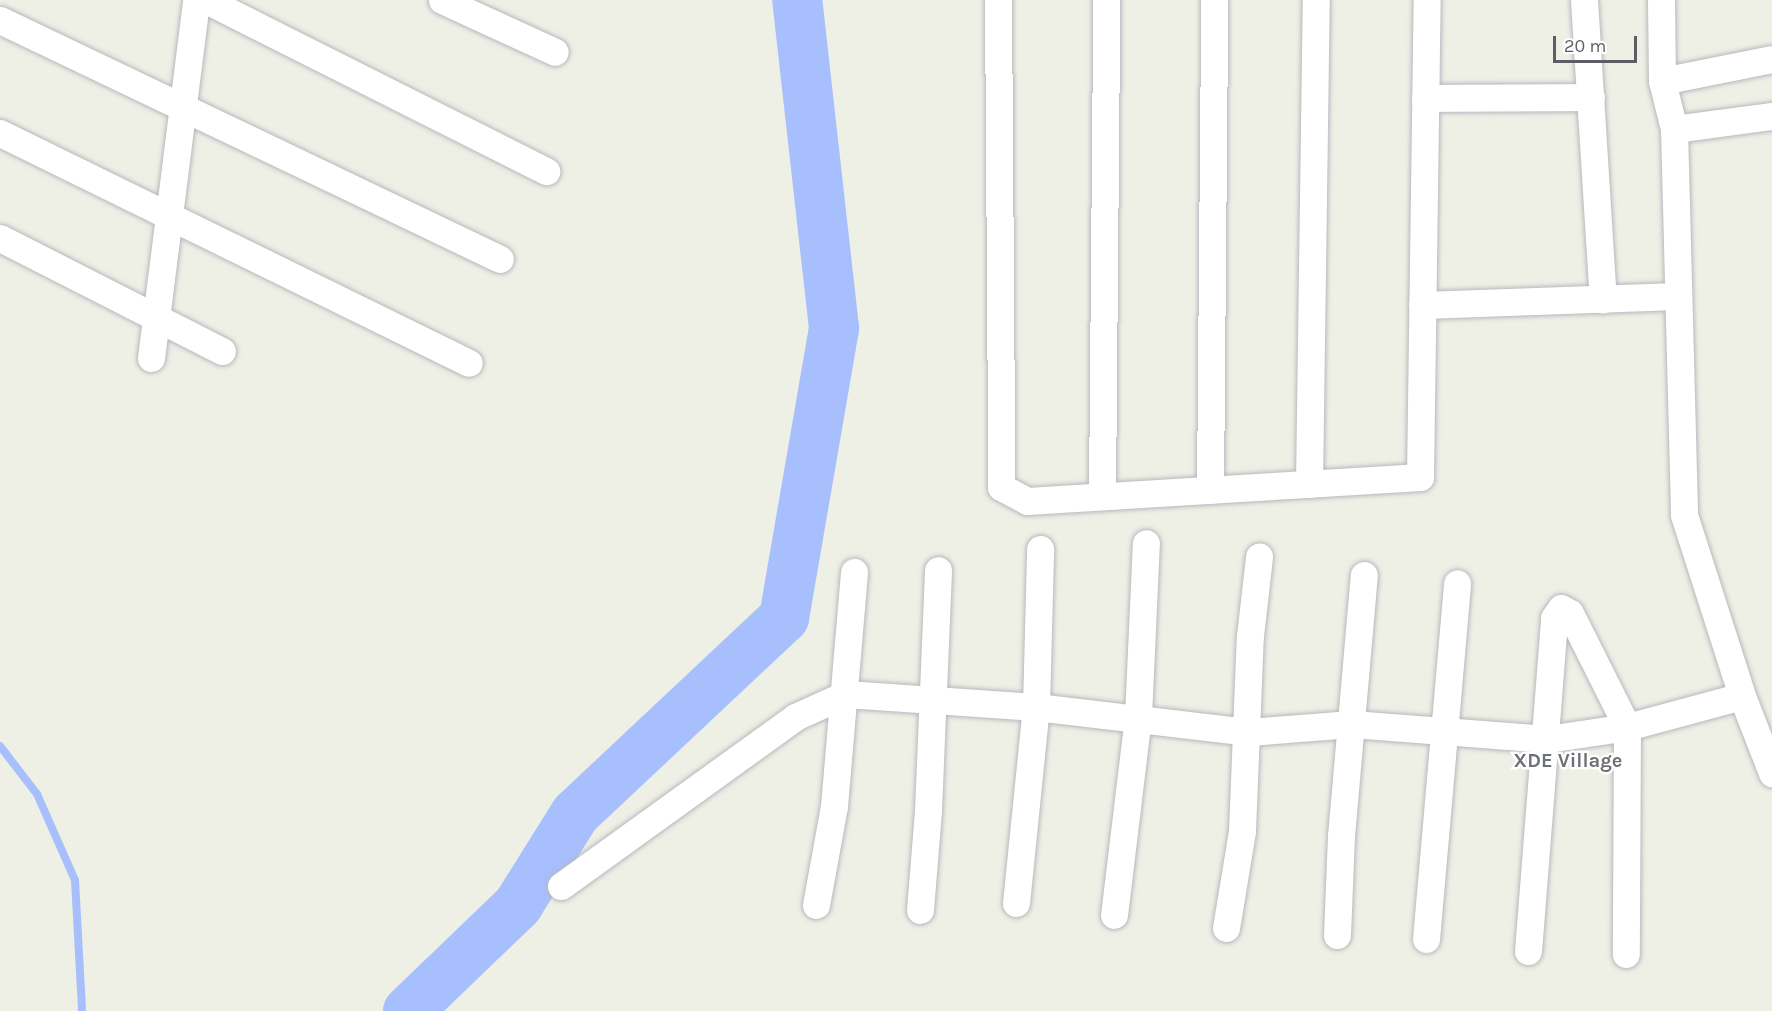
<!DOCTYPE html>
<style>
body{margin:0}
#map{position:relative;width:1772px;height:1011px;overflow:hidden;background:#eeefe5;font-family:Karla,sans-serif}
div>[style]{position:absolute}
.stream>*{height:8px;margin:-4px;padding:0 4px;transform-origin:4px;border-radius:4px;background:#a7bffd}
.river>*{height:50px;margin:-25px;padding:0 25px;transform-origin:25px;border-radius:25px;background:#a7bffd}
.roads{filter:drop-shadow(0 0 2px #b7b8be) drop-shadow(0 0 2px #b7b8be)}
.minor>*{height:27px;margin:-13.5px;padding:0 13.5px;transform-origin:13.5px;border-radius:13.5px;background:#fff}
span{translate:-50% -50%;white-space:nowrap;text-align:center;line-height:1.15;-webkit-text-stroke:4.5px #fff;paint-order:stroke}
.neighbourhood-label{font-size:20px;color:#6e7077;font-weight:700}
.scale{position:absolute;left:1553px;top:36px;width:84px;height:27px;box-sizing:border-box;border:3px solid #5d5e65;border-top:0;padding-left:8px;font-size:18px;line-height:21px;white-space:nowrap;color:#5d5e65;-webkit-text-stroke:4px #fff;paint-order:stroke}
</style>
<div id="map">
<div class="stream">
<i style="left:0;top:746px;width:61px;rotate:52.4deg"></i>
<i style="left:37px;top:794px;width:94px;rotate:66.2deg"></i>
<i style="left:75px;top:880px;width:131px;rotate:86.9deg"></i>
</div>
<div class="river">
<i style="left:408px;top:1011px;width:153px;rotate:-43.9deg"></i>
<i style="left:518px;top:905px;width:107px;rotate:-57.9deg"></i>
<i style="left:575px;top:814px;width:287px;rotate:-43.2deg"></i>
<i style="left:784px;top:618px;width:294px;rotate:-80.2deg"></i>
<i style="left:834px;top:328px;width:330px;rotate:-96.4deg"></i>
</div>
<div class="roads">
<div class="minor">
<i style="left:206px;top:0;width:381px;rotate:26.7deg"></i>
<i style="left:442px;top:0;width:124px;rotate:24.7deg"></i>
<i style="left:998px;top:0;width:487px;rotate:89.6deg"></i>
<i style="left:1001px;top:487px;width:30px;rotate:28deg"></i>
<i style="left:1027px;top:501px;width:394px;rotate:-3.5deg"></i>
<i style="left:1420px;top:477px;width:477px;rotate:-89.2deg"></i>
<i style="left:1584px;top:0;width:300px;rotate:86.4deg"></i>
<i style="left:1661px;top:0;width:81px;rotate:89.3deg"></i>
<i style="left:1662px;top:81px;width:49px;rotate:76deg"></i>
<i style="left:1674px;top:129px;width:386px;rotate:88.5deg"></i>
<i style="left:1684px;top:515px;width:190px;rotate:72.2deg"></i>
<i style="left:1742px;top:696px;width:83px;rotate:68.7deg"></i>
<i style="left:0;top:20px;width:554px;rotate:25.55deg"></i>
<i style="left:1662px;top:81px;width:112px;rotate:-11.3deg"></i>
<i style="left:1425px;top:98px;width:166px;rotate:-0.3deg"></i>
<i style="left:1674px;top:129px;width:99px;rotate:-7.6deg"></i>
<i style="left:0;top:133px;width:522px;rotate:26.12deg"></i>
<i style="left:0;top:238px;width:249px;rotate:27deg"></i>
<i style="left:1422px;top:305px;width:256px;rotate:-2deg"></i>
<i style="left:151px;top:358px;width:361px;rotate:-82.8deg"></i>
<i style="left:1309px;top:484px;width:484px;rotate:-89.2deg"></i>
<i style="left:1210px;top:490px;width:490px;rotate:-89.5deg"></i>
<i style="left:1102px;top:496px;width:496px;rotate:-89.5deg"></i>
<i style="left:561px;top:886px;width:289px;rotate:-35.8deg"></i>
<i style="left:795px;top:717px;width:56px;rotate:-24.3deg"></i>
<i style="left:846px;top:694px;width:190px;rotate:3.9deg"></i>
<i style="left:1036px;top:707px;width:213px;rotate:6.7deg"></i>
<i style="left:1248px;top:732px;width:104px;rotate:-4.4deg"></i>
<i style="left:1352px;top:724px;width:196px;rotate:4.4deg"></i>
<i style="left:1547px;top:739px;width:81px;rotate:-8.5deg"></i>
<i style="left:1627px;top:727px;width:119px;rotate:-15.1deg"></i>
<i style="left:1016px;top:903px;width:197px;rotate:-84.2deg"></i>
<i style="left:1036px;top:707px;width:158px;rotate:-88.5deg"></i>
<i style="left:816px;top:905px;width:101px;rotate:-79.7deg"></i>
<i style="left:834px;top:806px;width:235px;rotate:-85.1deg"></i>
<i style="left:920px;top:910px;width:100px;rotate:-85.4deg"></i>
<i style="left:928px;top:810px;width:240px;rotate:-87.6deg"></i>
<i style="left:1114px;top:915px;width:199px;rotate:-83.1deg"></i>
<i style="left:1138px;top:717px;width:174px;rotate:-87.4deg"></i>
<i style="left:1226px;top:928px;width:98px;rotate:-80.6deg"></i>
<i style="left:1242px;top:831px;width:195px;rotate:-87.7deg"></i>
<i style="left:1250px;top:636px;width:80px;rotate:-83.5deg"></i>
<i style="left:1337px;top:935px;width:99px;rotate:-87.7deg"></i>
<i style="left:1341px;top:836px;width:262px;rotate:-85deg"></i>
<i style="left:1426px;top:939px;width:357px;rotate:-85deg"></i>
<i style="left:1528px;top:951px;width:334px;rotate:-85.5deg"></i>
<i style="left:1554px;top:618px;width:12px;rotate:-55deg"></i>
<i style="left:1561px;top:608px;width:10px;rotate:29deg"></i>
<i style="left:1570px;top:613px;width:127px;rotate:63.4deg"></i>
<i style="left:1627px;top:727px;width:227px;rotate:90.3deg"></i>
</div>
</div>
<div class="neighbourhood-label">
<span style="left:1568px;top:760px">XDE Village</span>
</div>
<div class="scale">20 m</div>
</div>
